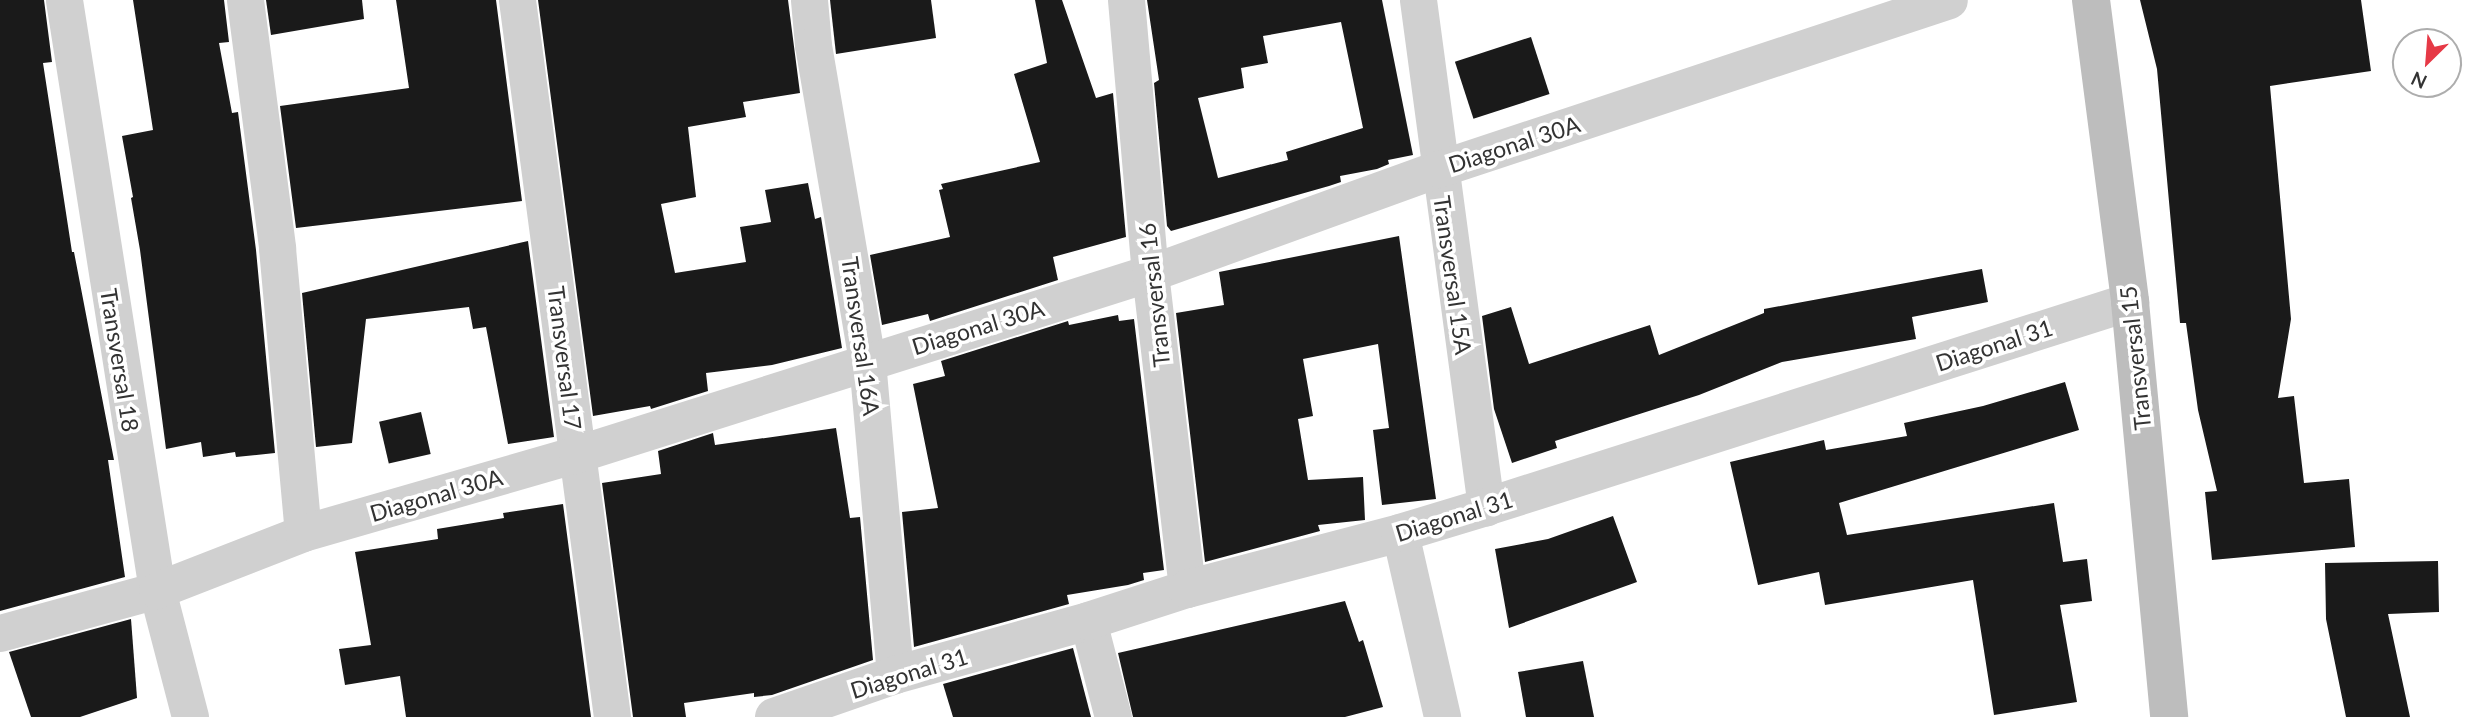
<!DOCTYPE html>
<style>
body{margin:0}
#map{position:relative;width:2490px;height:717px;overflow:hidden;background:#fff;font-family:Lato,sans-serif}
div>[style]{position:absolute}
.building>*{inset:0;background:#1a1a1a;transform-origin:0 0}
.minor>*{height:37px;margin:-18.5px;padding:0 18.5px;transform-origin:18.5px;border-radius:18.5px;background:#d0d0d0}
.tertiary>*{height:38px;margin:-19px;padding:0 19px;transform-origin:19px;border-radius:19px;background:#d0d0d0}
.secondary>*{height:38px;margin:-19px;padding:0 19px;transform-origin:19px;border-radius:19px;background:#bdbdbd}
span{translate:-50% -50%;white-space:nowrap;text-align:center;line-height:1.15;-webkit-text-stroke:7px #fff;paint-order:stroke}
.street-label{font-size:23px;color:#333}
.north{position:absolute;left:2392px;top:28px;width:70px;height:70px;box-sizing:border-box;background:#fff;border:2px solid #adadad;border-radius:50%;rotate:205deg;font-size:19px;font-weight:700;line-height:28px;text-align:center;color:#333}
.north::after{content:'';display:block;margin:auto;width:24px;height:32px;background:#e63946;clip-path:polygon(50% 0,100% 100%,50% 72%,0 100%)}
</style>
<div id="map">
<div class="building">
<i style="clip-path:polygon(0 0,44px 0,52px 62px,43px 63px,72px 252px,74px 252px,114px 460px,108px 460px,125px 577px,0 611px)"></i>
<i style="clip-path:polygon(133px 0,224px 0,229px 42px,219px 43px,232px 113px,238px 112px,256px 250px,275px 453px,236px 457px,235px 452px,203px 457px,201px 442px,166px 449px,140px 250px,131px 198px,133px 197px,122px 136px,153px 130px)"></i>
<i style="clip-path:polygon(266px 0,362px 0,364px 19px,271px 35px)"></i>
<i style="clip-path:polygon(396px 0,496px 0,522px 201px,296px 228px,280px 106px,409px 88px)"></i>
<i style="clip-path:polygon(538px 0,788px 0,800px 93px,743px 102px,746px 117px,688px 127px,696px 197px,661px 204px,675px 273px,746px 262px,740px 227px,771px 222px,765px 190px,808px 183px,815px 219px,821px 217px,842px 348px,772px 365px,706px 373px,708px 391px,651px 409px,650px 406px,593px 416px)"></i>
<i style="clip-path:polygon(830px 0,931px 0,936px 38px,836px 54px)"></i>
<i style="clip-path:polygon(1035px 0,1062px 0,1096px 98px,1113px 93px,1126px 237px,1053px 257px,1058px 280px,930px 321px,928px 314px,882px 325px,870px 255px,950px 237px,939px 190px,943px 189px,941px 184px,1040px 162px,1014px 74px,1047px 63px)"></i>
<i style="clip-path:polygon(evenodd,1147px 0,1382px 0,1413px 155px,1388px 160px,1389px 164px,1377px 169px,1340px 176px,1341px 182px,1329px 186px,1171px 231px,1167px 226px,1154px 83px,1159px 80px,1147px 0,1341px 22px,1363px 128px,1286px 152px,1288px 160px,1218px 178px,1198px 98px,1244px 88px,1241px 68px,1268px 63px,1263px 36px,1341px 22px)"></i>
<i style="clip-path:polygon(2140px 0,2361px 0,2371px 71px,2270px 86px,2291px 319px,2278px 398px,2294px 396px,2304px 483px,2349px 479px,2355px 547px,2212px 560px,2205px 492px,2217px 491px,2198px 410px,2186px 323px,2180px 323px,2157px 69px)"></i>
<i style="left:1531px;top:37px;width:60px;height:80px;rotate:72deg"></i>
<i style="clip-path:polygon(1399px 236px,1436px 499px,1382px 505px,1373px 430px,1389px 428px,1378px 344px,1303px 359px,1313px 416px,1298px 419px,1308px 480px,1363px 477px,1365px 520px,1318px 525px,1320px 531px,1205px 562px,1176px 313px,1224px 305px,1219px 272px)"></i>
<i style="clip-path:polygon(528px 241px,554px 437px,508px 444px,486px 327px,473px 329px,469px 307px,366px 319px,352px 443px,316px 447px,302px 293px)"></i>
<i style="clip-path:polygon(1982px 269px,1988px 302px,1912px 317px,1916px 339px,1782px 362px,1699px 395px,1555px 441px,1557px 448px,1512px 463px,1494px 409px,1482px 316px,1511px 307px,1529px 364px,1650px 325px,1659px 355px,1764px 313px,1764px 309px)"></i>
<i style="clip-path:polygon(1118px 315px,1119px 321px,1134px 319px,1164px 570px,1143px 573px,1144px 580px,1128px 585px,1067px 595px,1069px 604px,914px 647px,902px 512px,938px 508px,913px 384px,945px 376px,941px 361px,1068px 321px,1069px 325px)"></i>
<i style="clip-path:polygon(2065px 382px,2079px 430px,1839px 503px,1847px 535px,2054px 503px,2063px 562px,2087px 559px,2092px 601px,2060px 605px,2077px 702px,1994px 715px,1973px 580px,1825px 605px,1819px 572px,1758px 585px,1730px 462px,1824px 440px,1826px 450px,1907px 436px,1904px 423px,1983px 406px)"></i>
<i style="left:421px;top:412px;width:43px;height:43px;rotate:77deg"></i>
<i style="clip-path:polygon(836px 428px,850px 518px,860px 517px,873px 660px,772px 695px,754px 697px,754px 693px,684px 703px,686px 717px,633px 717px,602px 483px,661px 474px,658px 451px,713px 433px,715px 445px)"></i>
<i style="clip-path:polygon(563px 504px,591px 717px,406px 717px,400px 676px,345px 685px,339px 649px,371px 645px,355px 552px,438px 539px,437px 529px,504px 518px,503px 513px)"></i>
<i style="clip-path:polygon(1613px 516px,1637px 582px,1509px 628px,1495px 549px,1548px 539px)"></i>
<i style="clip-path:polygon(2438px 561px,2439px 612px,2388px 614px,2410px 717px,2346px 717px,2326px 619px,2325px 563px)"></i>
<i style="clip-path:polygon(1345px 601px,1359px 642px,1363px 640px,1383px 707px,1345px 717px,1133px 717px,1118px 653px)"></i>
<i style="clip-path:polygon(131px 619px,137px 698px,80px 717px,31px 717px,9px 652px)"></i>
<i style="clip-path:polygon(1073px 648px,1091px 717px,953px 717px,943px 684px)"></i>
<i style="clip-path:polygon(1583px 661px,1594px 717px,1526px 717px,1518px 672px)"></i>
</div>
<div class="minor">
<i style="left:64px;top:0;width:597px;rotate:81.04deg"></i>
<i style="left:157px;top:590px;width:131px;rotate:75.4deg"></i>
<i style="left:245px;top:0;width:250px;rotate:82.6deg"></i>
<i style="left:277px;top:248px;width:286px;rotate:84.8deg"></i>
<i style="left:517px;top:0;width:723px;rotate:82.45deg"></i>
<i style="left:809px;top:0;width:45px;rotate:84.9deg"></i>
<i style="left:813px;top:45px;width:321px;rotate:80.3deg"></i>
<i style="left:867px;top:361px;width:315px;rotate:84.9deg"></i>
<i style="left:1126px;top:0;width:274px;rotate:85deg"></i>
<i style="left:1150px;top:273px;width:318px;rotate:83.3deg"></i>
<i style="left:1418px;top:0;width:512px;rotate:82.36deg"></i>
<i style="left:1400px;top:533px;width:189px;rotate:77.1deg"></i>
<i style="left:1088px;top:621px;width:99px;rotate:75.4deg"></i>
<i style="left:0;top:633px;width:163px;rotate:-15.3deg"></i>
<i style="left:157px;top:590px;width:157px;rotate:-21.3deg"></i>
<i style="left:303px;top:533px;width:285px;rotate:-16.1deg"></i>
<i style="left:577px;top:454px;width:601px;rotate:-17.53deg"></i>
<i style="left:1150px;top:273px;width:306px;rotate:-19.9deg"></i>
<i style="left:1438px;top:169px;width:538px;rotate:-18.3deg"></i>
</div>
<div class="tertiary">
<i style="left:774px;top:717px;width:128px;rotate:-19.1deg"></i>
<i style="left:895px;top:675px;width:200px;rotate:-15.6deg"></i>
<i style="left:1088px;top:621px;width:104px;rotate:-17.9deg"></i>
<i style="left:1187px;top:589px;width:220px;rotate:-14.7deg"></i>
<i style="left:1400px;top:533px;width:90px;rotate:-16.8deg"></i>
<i style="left:1486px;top:507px;width:676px;rotate:-17.66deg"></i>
</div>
<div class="secondary">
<i style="left:2091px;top:0;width:305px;rotate:82.6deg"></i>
<i style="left:2130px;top:302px;width:417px;rotate:84.6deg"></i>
</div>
<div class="street-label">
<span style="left:1514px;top:144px;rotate:-18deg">Diagonal 30A</span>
<span style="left:1453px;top:275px;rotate:82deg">Transversal 15A</span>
<span style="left:1154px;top:295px;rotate:-96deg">Transversal 16</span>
<span style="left:978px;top:327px;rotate:-17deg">Diagonal 30A</span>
<span style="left:861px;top:336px;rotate:82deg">Transversal 16A</span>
<span style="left:1994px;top:345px;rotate:-18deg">Diagonal 31</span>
<span style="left:565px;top:358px;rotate:83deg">Transversal 17</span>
<span style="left:2135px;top:358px;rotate:-96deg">Transversal 15</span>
<span style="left:120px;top:360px;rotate:81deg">Transversal 18</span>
<span style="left:436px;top:495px;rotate:-16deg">Diagonal 30A</span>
<span style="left:1454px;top:516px;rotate:-17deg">Diagonal 31</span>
<span style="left:909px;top:673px;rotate:-17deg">Diagonal 31</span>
</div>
<div class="north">N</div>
</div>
